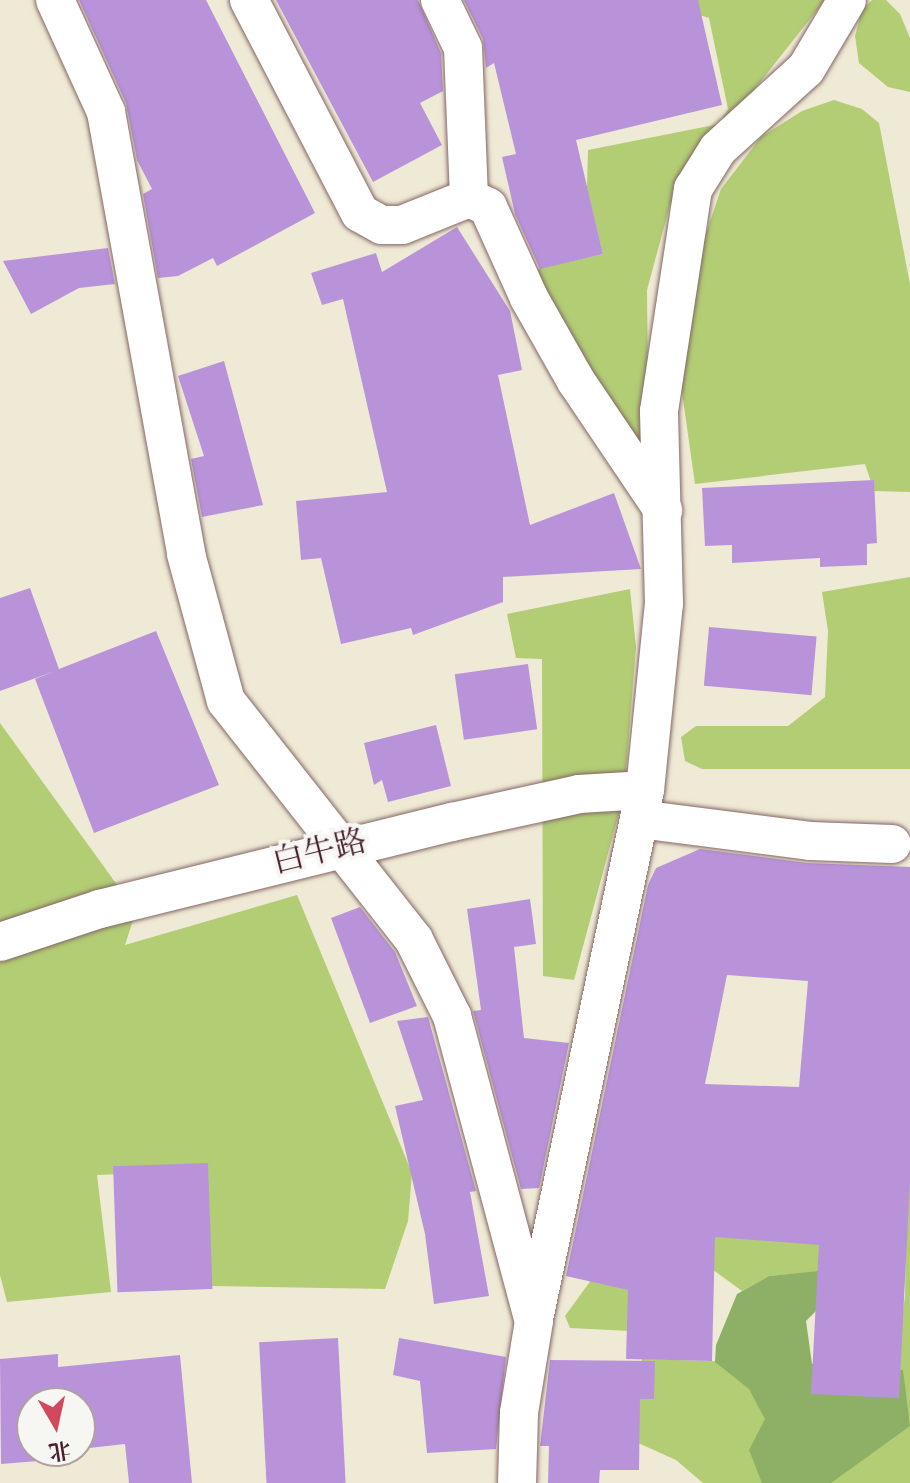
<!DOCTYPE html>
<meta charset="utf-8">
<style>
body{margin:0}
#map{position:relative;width:910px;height:1483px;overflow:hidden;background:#efead5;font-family:Vollkorn,"Noto Serif SC",serif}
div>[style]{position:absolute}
.green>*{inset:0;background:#b2cd74}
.forest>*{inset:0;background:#8db066}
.building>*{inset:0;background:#b993da;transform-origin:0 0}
.roads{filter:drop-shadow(0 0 2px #846666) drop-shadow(0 0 2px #846666)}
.minor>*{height:38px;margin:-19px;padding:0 19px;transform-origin:19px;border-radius:19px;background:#fff}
span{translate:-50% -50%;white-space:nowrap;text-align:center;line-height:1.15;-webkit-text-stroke:8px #f6f6f2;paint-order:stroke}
.street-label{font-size:32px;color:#4a1f2b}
.north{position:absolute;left:16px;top:1387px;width:80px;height:80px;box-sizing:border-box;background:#f6f6f2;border:2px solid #b1a0a2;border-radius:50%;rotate:171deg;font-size:22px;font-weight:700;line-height:32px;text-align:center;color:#4a1f2b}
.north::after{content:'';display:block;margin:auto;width:28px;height:36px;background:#d1495b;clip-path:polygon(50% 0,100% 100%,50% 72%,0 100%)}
</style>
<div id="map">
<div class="green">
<i style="clip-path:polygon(653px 0,825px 0,705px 152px,670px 205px,647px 290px,649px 465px,528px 271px,603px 254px,587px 188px,588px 150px,719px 124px,728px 109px,709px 18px)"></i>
<i style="clip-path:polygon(872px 0,886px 0,900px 14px,910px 38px,910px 92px,888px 87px,859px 63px,855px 36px,862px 10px)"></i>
<i style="clip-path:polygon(834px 100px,862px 109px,879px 123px,910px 284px,910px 492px,874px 491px,865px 464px,695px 484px,681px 385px,692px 275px,721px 189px,761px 137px,802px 111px)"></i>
<i style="clip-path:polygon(910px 577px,910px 769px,702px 769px,685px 761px,681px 737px,696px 726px,788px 726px,825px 697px,828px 631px,822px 592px)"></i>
<i style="clip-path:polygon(630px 589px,636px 647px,624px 794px,574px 980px,543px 976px,542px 659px,516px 658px,507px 614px)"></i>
<i style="clip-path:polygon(0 723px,136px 911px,125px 945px,297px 895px,412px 1173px,408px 1221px,385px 1289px,210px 1286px,198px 1171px,97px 1175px,111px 1292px,7px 1302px,0 1275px)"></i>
<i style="clip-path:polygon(910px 1007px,910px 1483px,703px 1483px,676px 1460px,636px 1442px,642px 1359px,875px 1366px,896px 1353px,905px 1297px)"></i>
<i style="clip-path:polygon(629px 1228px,844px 1241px,844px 1269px,769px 1276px,742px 1291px,701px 1261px,630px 1331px,570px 1328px,565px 1316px)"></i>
</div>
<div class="forest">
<i style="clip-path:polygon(838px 1269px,835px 1292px,806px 1321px,812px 1364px,903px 1370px,910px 1426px,831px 1483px,762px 1483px,749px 1450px,765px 1419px,749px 1389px,715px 1362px,716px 1345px,737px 1294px,769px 1276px)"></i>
</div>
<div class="building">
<i style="clip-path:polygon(79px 0,206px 0,315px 213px,217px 266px,213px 258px,178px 276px,158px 278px,143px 194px,152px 189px,137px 160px,126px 103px)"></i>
<i style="clip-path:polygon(276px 0,418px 0,441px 53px,443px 91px,420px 103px,442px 145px,373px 182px)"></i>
<i style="clip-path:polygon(464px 0,698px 0,722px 105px,576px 140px,603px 254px,540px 269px,515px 214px,502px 157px,516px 154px,494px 63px,486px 68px,483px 39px)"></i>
<i style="clip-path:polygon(457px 227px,510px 311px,522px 370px,498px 375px,530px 525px,614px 493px,641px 569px,503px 577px,503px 602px,413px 635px,411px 628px,341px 644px,321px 558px,301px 560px,296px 501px,387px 492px,343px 299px,322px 305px,311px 273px,376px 253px,382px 272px)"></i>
<i style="clip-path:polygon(108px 248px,115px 284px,79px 288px,31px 314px,3px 261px)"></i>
<i style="clip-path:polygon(224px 361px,263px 505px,202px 517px,191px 459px,204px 456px,178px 376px)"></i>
<i style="clip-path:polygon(874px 480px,877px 543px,867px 544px,867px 565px,820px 567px,820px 558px,732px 563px,732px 545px,705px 546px,702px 488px)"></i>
<i style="clip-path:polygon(30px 588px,59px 669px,156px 631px,219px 785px,94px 833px,35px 679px,55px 671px,0 691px,0 598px)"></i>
<i style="left:709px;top:627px;width:108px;height:59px;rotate:5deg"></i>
<i style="left:528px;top:664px;width:66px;height:74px;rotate:82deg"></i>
<i style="clip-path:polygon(436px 725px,451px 786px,388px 802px,382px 780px,374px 785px,364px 743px)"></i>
<i style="clip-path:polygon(evenodd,700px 849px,807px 863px,910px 867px,910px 1181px,899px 1398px,811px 1394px,819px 1245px,715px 1237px,712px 1361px,626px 1359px,628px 1290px,566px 1276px,648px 885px,656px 868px,700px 849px,727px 975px,808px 981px,799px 1087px,705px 1084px,727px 975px)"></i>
<i style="clip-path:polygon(530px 899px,536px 944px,514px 947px,524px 1038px,569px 1043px,539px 1188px,521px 1189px,473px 1011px,481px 1010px,467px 909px)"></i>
<i style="clip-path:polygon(360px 907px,395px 952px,417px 1006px,370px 1023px,331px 918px)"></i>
<i style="clip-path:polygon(428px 1017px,476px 1191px,470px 1192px,489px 1296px,434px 1304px,425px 1234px,395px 1106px,423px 1100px,397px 1021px)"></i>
<i style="left:208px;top:1163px;width:126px;height:95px;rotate:88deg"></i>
<i style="left:338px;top:1338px;width:145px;height:79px;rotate:87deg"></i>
<i style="clip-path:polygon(399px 1338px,506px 1357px,496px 1449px,427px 1453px,420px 1381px,393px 1375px)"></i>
<i style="clip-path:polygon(58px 1354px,58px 1367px,180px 1355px,192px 1483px,129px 1483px,125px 1444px,80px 1449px,80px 1403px,32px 1403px,32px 1451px,66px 1451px,63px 1459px,1px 1464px,0 1359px)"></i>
<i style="clip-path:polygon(550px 1360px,655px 1361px,654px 1399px,640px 1399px,639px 1470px,600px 1470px,599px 1483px,548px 1483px,549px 1446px,540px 1446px)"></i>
</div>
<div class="roads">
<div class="minor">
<i style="left:55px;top:0;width:123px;rotate:65.5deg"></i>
<i style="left:106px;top:112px;width:449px;rotate:79.7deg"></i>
<i style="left:186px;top:554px;width:152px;rotate:74.8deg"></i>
<i style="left:226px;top:701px;width:304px;rotate:51.8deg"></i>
<i style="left:414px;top:940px;width:85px;rotate:63.4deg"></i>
<i style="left:452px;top:1016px;width:316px;rotate:75deg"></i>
<i style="left:534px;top:1321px;width:93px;rotate:99.3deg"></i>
<i style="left:519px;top:1413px;width:70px;rotate:91.6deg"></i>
<i style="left:249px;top:0;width:240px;rotate:62.5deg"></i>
<i style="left:360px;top:213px;width:25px;rotate:29deg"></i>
<i style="left:382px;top:225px;width:20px"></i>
<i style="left:402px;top:225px;width:72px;rotate:-21.9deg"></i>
<i style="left:469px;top:198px;width:21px;rotate:25deg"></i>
<i style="left:488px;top:207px;width:100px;rotate:65.7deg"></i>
<i style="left:529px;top:298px;width:95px;rotate:60.5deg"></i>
<i style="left:576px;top:381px;width:156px;rotate:56deg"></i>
<i style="left:440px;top:0;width:53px;rotate:64.4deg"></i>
<i style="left:463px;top:48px;width:150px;rotate:87.7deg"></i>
<i style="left:639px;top:819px;width:172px;rotate:7.3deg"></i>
<i style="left:810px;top:841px;width:82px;rotate:2.1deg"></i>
<i style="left:0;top:942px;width:105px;rotate:-18.3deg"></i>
<i style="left:100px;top:909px;width:363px;rotate:-13.9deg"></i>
<i style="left:452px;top:822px;width:130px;rotate:-12.4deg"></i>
<i style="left:579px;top:794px;width:66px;rotate:-3.5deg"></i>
<i style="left:535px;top:1314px;width:535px;rotate:-78.14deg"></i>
<i style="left:645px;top:790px;width:187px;rotate:-84.2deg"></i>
<i style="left:664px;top:604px;width:193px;rotate:-91.5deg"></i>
<i style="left:659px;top:411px;width:225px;rotate:-81.3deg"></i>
<i style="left:693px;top:189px;width:47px;rotate:-58deg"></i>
<i style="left:718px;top:149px;width:119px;rotate:-42.3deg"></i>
<i style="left:806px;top:69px;width:80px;rotate:-59.3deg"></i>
</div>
</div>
<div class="street-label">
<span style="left:320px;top:854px;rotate:-14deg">白牛路</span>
</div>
<div class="north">北</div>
</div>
